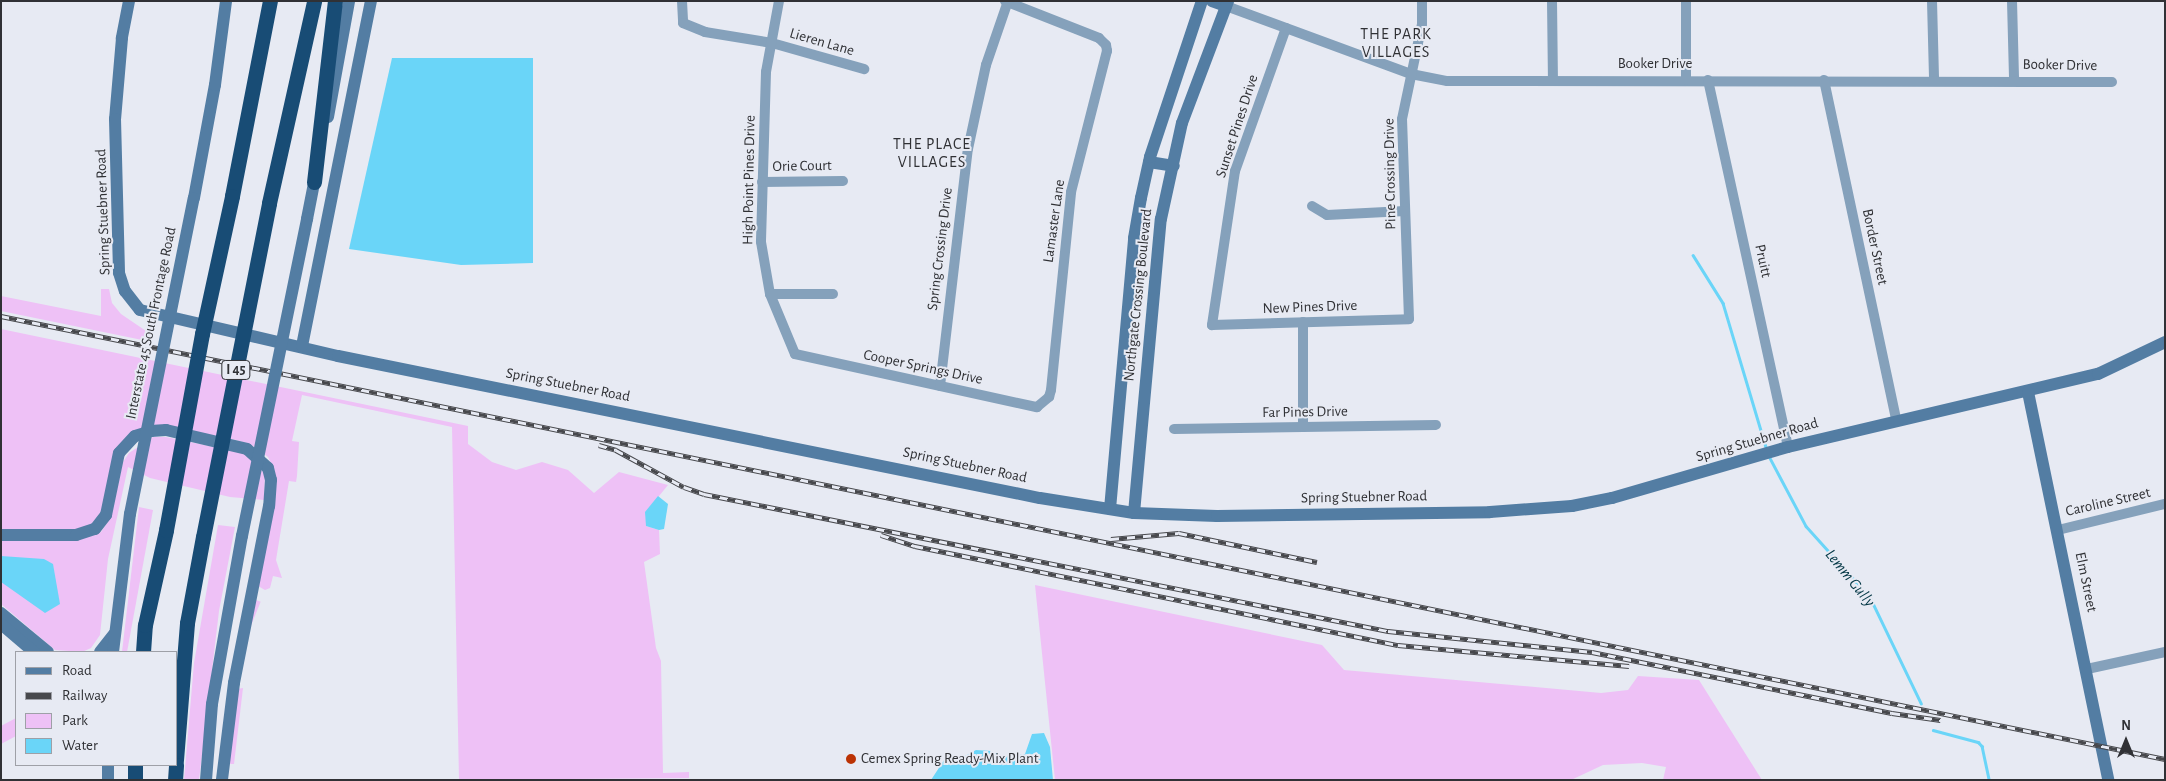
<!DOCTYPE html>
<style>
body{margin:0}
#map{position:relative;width:2166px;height:781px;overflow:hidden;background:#e7eaf3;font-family:"Alegreya Sans",sans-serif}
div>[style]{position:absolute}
.green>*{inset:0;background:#eec1f6;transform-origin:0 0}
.water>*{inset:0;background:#6ad5f8}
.stream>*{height:2.5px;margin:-1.25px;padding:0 1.25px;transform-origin:1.25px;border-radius:1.25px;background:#6ad5f8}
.street>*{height:10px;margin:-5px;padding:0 5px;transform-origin:5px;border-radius:5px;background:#85a1bb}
.secondary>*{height:12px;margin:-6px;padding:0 6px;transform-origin:6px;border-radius:6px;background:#537da3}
.highway>*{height:15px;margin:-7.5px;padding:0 7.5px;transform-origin:7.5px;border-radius:7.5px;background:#184c75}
.rail>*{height:4.5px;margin-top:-2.25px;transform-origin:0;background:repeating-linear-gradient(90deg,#e7eaf3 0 8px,#47484c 0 16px);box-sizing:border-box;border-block:1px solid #47484c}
.secondary-bridge>*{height:12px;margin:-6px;padding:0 6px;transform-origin:6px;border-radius:6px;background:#537da3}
.highway-bridge>*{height:15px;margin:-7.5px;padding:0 7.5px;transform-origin:7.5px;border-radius:7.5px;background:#184c75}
.dots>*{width:14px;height:14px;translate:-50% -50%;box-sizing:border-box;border:2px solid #e7eaf3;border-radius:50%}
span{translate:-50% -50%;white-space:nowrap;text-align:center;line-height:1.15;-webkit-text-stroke:4px #e7eaf3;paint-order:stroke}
.shield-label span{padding:1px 4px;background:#e7eaf3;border:1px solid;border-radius:4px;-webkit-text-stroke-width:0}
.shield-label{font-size:14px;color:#303135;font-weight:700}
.street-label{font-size:15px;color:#303135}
.poi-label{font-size:15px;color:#303135}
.left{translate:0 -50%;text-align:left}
.neighbourhood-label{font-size:16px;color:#303135;letter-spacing:1px}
.water-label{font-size:16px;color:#023644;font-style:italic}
.frame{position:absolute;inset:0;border:2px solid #303135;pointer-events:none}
.legend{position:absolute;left:15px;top:651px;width:162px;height:115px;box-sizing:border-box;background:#e7eaf3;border:1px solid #9ea0a7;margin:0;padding:6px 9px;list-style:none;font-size:15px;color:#303135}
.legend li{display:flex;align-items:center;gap:10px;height:25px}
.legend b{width:25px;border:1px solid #9ea0a7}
.north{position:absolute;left:2101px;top:716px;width:50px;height:50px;-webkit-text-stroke:4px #e7eaf3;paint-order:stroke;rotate:0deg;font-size:14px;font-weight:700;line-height:20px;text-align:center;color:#303135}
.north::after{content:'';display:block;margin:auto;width:18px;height:22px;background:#303135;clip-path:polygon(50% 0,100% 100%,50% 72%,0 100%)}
</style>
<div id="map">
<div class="green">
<i style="clip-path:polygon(101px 289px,109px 289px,112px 303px,121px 314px,149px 333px,152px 342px,1px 311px,1px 296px,101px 316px)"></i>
<i style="clip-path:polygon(1px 329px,468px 426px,468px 444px,492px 462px,516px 470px,542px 462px,568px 470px,594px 493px,619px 472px,668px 485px,646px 512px,646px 526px,659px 530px,660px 554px,644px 562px,656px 648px,661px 661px,663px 773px,689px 772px,689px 778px,459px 780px,452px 427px,302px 395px,292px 441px,299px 442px,297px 476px,296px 482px,289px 481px,276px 560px,282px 578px,273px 576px,270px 588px,265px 590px,258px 586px,275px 471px,268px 457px,250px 444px,236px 440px,167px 427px,134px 434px,102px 511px,91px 525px,78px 530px,1px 530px)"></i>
<i style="clip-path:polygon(153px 437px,166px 437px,248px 454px,265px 474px,264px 500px,230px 497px,150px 478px,128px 467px,108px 559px,100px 635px,91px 648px,82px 652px,55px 650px,1px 604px,1px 541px,78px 540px,101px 532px,111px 517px,123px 462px,129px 453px)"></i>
<i style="clip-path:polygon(139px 507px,153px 510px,127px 652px,122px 652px)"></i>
<i style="clip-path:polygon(218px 525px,235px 527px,219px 611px,199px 780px,184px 780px,194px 663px)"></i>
<i style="clip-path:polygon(1035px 585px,1322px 645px,1344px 670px,1601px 693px,1628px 690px,1638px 676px,1699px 680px,1762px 780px,1663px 780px,1666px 767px,1642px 763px,1603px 765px,1571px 780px,1055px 780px)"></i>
<i style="left:256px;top:600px;width:5px;height:38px;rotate:22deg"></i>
<i style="clip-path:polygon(243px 688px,234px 764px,231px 764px,227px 763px,237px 689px)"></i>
<i style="clip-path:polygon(16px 718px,16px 736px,1px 744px,1px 726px)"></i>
</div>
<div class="water">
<i style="clip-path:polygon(392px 58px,533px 58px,533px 263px,461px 265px,349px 249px)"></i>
<i style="clip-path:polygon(658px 496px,668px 504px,664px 529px,659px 530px,646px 526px,645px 512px)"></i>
<i style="clip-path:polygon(1px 556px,44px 559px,53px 564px,60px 604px,45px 613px,1px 582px)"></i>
<i style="clip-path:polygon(1044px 733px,1050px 747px,1053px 780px,931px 780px,948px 754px,963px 757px,976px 750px,991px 751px,1002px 756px,1025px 754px,1032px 734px)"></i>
</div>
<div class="stream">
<i style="left:1693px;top:255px;width:57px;rotate:58deg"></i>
<i style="left:1723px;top:303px;width:150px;rotate:73.4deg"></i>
<i style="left:1770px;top:458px;width:77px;rotate:62.1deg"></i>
<i style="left:1806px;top:526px;width:96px;rotate:48deg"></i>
<i style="left:1870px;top:597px;width:118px;rotate:64.3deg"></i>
<i style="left:1933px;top:730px;width:47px;rotate:14.9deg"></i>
<i style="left:1978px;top:742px;width:6px;rotate:45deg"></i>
<i style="left:1982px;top:746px;width:35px;rotate:78deg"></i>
</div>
<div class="street">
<i style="left:682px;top:1px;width:22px;rotate:87deg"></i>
<i style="left:683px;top:23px;width:24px;rotate:22deg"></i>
<i style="left:705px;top:32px;width:68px;rotate:9.3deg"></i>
<i style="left:772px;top:43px;width:96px;rotate:15.8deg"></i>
<i style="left:779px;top:1px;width:72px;rotate:100.4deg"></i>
<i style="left:766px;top:72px;width:170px;rotate:91.7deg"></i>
<i style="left:761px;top:242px;width:53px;rotate:80.2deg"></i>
<i style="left:770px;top:294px;width:65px;rotate:67.4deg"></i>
<i style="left:795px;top:354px;width:248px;rotate:12.4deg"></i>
<i style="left:1037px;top:407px;width:16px;rotate:-40deg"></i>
<i style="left:1049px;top:397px;width:7px;rotate:-74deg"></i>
<i style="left:1051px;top:390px;width:199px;rotate:-84.2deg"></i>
<i style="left:1071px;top:192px;width:146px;rotate:-75.7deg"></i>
<i style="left:1107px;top:51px;width:6px;rotate:-99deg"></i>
<i style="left:1106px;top:45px;width:10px;rotate:-135deg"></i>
<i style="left:1099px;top:38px;width:101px;rotate:-158.5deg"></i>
<i style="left:1552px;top:1px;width:79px;rotate:89.3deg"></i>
<i style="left:1932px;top:1px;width:79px;rotate:88.5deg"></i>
<i style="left:2012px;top:1px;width:79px;rotate:88.5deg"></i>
<i style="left:1226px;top:6px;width:197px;rotate:20.2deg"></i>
<i style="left:1411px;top:74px;width:37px;rotate:11deg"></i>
<i style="left:1447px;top:81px;width:665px;rotate:0.09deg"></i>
<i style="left:1286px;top:28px;width:152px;rotate:109.6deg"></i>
<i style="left:1235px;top:171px;width:156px;rotate:98.5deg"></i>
<i style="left:1212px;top:325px;width:197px;rotate:-1.7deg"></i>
<i style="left:1409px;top:319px;width:200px;rotate:-92deg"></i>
<i style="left:1402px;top:119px;width:97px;rotate:-78.1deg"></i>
<i style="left:1422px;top:24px;width:23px;rotate:-90deg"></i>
<i style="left:1686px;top:80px;width:79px;rotate:-90deg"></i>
<i style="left:1708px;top:80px;width:376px;rotate:77.7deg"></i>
<i style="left:1824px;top:80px;width:348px;rotate:78deg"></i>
<i style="left:762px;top:182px;width:81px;rotate:-0.7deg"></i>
<i style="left:1312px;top:206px;width:17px;rotate:31deg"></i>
<i style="left:1327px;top:215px;width:78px;rotate:-2.9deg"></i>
<i style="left:770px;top:294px;width:63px"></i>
<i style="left:1303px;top:322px;width:105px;rotate:90deg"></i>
<i style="left:940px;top:386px;width:239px;rotate:-83.3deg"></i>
<i style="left:968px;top:149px;width:86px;rotate:-77.9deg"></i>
<i style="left:986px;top:65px;width:68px;rotate:-71deg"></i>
<i style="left:1174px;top:429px;width:262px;rotate:-0.9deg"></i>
<i style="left:2058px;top:530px;width:110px;rotate:-13.7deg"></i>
<i style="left:2087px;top:669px;width:80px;rotate:-12.3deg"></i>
</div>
<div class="secondary">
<i style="left:129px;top:1px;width:38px;rotate:101deg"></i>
<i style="left:122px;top:38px;width:81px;rotate:94.9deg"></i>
<i style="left:115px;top:119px;width:154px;rotate:88.5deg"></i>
<i style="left:119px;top:273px;width:19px;rotate:72deg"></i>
<i style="left:125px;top:291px;width:24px;rotate:52deg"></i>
<i style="left:140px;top:310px;width:203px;rotate:13.1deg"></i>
<i style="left:338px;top:356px;width:716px;rotate:11.44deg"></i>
<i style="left:1040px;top:498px;width:95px;rotate:9.1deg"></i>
<i style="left:1134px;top:513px;width:83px;rotate:2.1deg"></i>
<i style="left:1217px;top:516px;width:273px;rotate:-0.8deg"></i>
<i style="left:1490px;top:512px;width:82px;rotate:-4.2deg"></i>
<i style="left:1572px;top:506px;width:41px;rotate:-11.3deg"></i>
<i style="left:1612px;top:498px;width:183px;rotate:-16.2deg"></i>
<i style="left:1788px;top:447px;width:318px;rotate:-13.3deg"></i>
<i style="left:2098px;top:374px;width:74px;rotate:-25.5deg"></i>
<i style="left:1212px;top:1px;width:15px;rotate:20deg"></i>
<i style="left:328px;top:117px;width:118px;rotate:-79.7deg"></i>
<i style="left:1149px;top:162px;width:25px;rotate:9deg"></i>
<i style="left:194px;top:198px;width:115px;rotate:-79.5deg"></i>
<i style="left:215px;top:85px;width:85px;rotate:-82.5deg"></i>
<i style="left:307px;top:219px;width:47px;rotate:-78.9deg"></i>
<i style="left:302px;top:346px;width:352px;rotate:-78.7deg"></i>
<i style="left:2028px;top:392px;width:396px;rotate:78.3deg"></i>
<i style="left:1110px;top:509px;width:272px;rotate:-84.9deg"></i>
<i style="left:1134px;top:238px;width:41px;rotate:-80.1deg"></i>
<i style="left:1141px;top:198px;width:42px;rotate:-77.6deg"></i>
<i style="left:1150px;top:157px;width:164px;rotate:-71.6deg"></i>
<i style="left:1134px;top:513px;width:295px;rotate:-84.8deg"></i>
<i style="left:1161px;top:219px;width:98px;rotate:-77.7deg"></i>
<i style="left:1182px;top:123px;width:130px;rotate:-69.3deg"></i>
<i style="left:1px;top:535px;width:75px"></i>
<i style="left:76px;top:535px;width:20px;rotate:-18deg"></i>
<i style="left:95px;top:529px;width:18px;rotate:-52deg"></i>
<i style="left:106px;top:515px;width:63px;rotate:-78.2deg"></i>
<i style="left:119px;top:453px;width:23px;rotate:-47deg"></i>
<i style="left:135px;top:436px;width:17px;rotate:-17deg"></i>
<i style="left:151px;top:431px;width:15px;rotate:-4deg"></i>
<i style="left:166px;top:430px;width:83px;rotate:13.2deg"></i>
<i style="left:247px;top:449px;width:28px;rotate:42deg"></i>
<i style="left:268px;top:468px;width:12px;rotate:76deg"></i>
<i style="left:271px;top:480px;width:26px;rotate:94deg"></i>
<i style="left:269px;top:506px;width:180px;rotate:101.2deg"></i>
<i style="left:234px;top:683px;width:98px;rotate:97.1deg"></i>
<i style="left:1px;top:613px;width:61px;rotate:39.7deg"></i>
<i style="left:1px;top:624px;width:43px;rotate:40.3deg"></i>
<i style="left:100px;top:652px;width:23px;rotate:-52deg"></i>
<i style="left:113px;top:652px;width:139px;rotate:-83deg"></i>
<i style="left:108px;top:780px;width:15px;rotate:-90deg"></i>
<i style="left:206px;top:780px;width:76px;rotate:-85.5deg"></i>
<i style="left:212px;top:704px;width:171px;rotate:-79.9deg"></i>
</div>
<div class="highway">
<i style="left:314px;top:182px;width:182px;rotate:-83.4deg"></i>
<i style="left:232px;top:196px;width:199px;rotate:-79deg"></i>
<i style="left:269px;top:203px;width:207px;rotate:-77.4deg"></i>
<i style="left:143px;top:652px;width:27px;rotate:-86deg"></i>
<i style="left:145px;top:625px;width:97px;rotate:-77.5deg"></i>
<i style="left:176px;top:760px;width:137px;rotate:-85.4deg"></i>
<i style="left:187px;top:623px;width:87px;rotate:-79.5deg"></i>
<i style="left:135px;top:780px;width:15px;rotate:-90deg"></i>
<i style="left:175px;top:780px;width:15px;rotate:-86deg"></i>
</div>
<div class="rail">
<i style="left:1px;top:316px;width:2209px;rotate:11.57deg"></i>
<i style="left:599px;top:445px;width:18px;rotate:16deg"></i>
<i style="left:616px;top:450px;width:77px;rotate:28.6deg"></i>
<i style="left:684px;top:487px;width:21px;rotate:19deg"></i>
<i style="left:704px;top:494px;width:698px;rotate:11.33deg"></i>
<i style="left:1388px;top:631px;width:205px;rotate:5.9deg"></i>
<i style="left:1592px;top:652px;width:306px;rotate:11.5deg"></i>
<i style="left:1892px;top:713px;width:49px;rotate:8.1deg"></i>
<i style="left:881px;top:535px;width:36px;rotate:18deg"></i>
<i style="left:915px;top:546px;width:493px;rotate:11.6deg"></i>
<i style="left:1398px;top:645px;width:232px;rotate:5.2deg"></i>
<i style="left:1111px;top:539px;width:68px;rotate:-5deg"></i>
<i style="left:1179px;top:533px;width:141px;rotate:11.9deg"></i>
</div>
<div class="secondary-bridge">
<i style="left:130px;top:514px;width:322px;rotate:-78.6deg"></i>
<i style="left:242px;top:536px;width:324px;rotate:-78.4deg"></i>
</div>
<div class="highway-bridge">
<i style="left:166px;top:530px;width:199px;rotate:-79.6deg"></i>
<i style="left:202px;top:334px;width:141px;rotate:-77.7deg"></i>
<i style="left:203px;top:537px;width:340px;rotate:-78.8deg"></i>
</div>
<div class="dots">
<i style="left:851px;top:759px;background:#bb3204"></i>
</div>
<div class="shield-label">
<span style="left:236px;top:370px">I 45</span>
</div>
<div class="street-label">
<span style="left:822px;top:42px;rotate:16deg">Lieren Lane</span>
<span style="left:1655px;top:64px">Booker Drive</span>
<span style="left:2060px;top:65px;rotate:1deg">Booker Drive</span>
<span style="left:1237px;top:126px;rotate:-72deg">Sunset Pines Drive</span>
<span style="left:802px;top:166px;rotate:-1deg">Orie Court</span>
<span style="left:1390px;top:174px;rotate:-91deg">Pine Crossing Drive</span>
<span style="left:749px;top:180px;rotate:-89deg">High Point Pines Drive</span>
<span style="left:103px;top:212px;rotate:-92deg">Spring Stuebner Road</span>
<span style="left:1054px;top:221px;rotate:-82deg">Lamaster Lane</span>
<span style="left:1875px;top:247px;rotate:78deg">Border Street</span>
<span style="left:940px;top:249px;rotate:-83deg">Spring Crossing Drive</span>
<span style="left:1763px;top:261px;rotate:78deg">Pruitt</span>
<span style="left:1138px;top:295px;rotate:-84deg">Northgate Crossing Boulevard</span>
<span style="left:1310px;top:307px;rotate:-2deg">New Pines Drive</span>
<span style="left:151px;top:323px;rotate:-78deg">Interstate 45 South Frontage Road</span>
<span style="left:923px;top:367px;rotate:12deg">Cooper Springs Drive</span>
<span style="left:568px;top:385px;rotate:11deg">Spring Stuebner Road</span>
<span style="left:1305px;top:412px;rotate:-1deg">Far Pines Drive</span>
<span style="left:1757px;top:440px;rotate:-16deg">Spring Stuebner Road</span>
<span style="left:965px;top:465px;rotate:12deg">Spring Stuebner Road</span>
<span style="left:1364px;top:497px;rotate:-1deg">Spring Stuebner Road</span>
<span style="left:2108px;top:502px;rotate:-13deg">Caroline Street</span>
<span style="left:2086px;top:582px;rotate:78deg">Elm Street</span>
</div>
<div class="poi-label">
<span class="left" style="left:861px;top:759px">Cemex Spring Ready-Mix Plant</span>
</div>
<div class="neighbourhood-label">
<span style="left:1396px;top:43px">THE PARK<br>VILLAGES</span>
<span style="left:932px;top:153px">THE PLACE<br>VILLAGES</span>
</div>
<div class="water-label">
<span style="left:1850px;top:578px;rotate:51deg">Lemm Gully</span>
</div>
<div class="frame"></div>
<ul class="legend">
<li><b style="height:6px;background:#537da3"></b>Road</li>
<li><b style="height:6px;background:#47484c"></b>Railway</li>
<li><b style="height:14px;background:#eec1f6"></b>Park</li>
<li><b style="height:14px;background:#6ad5f8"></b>Water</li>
</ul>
<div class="north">N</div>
</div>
